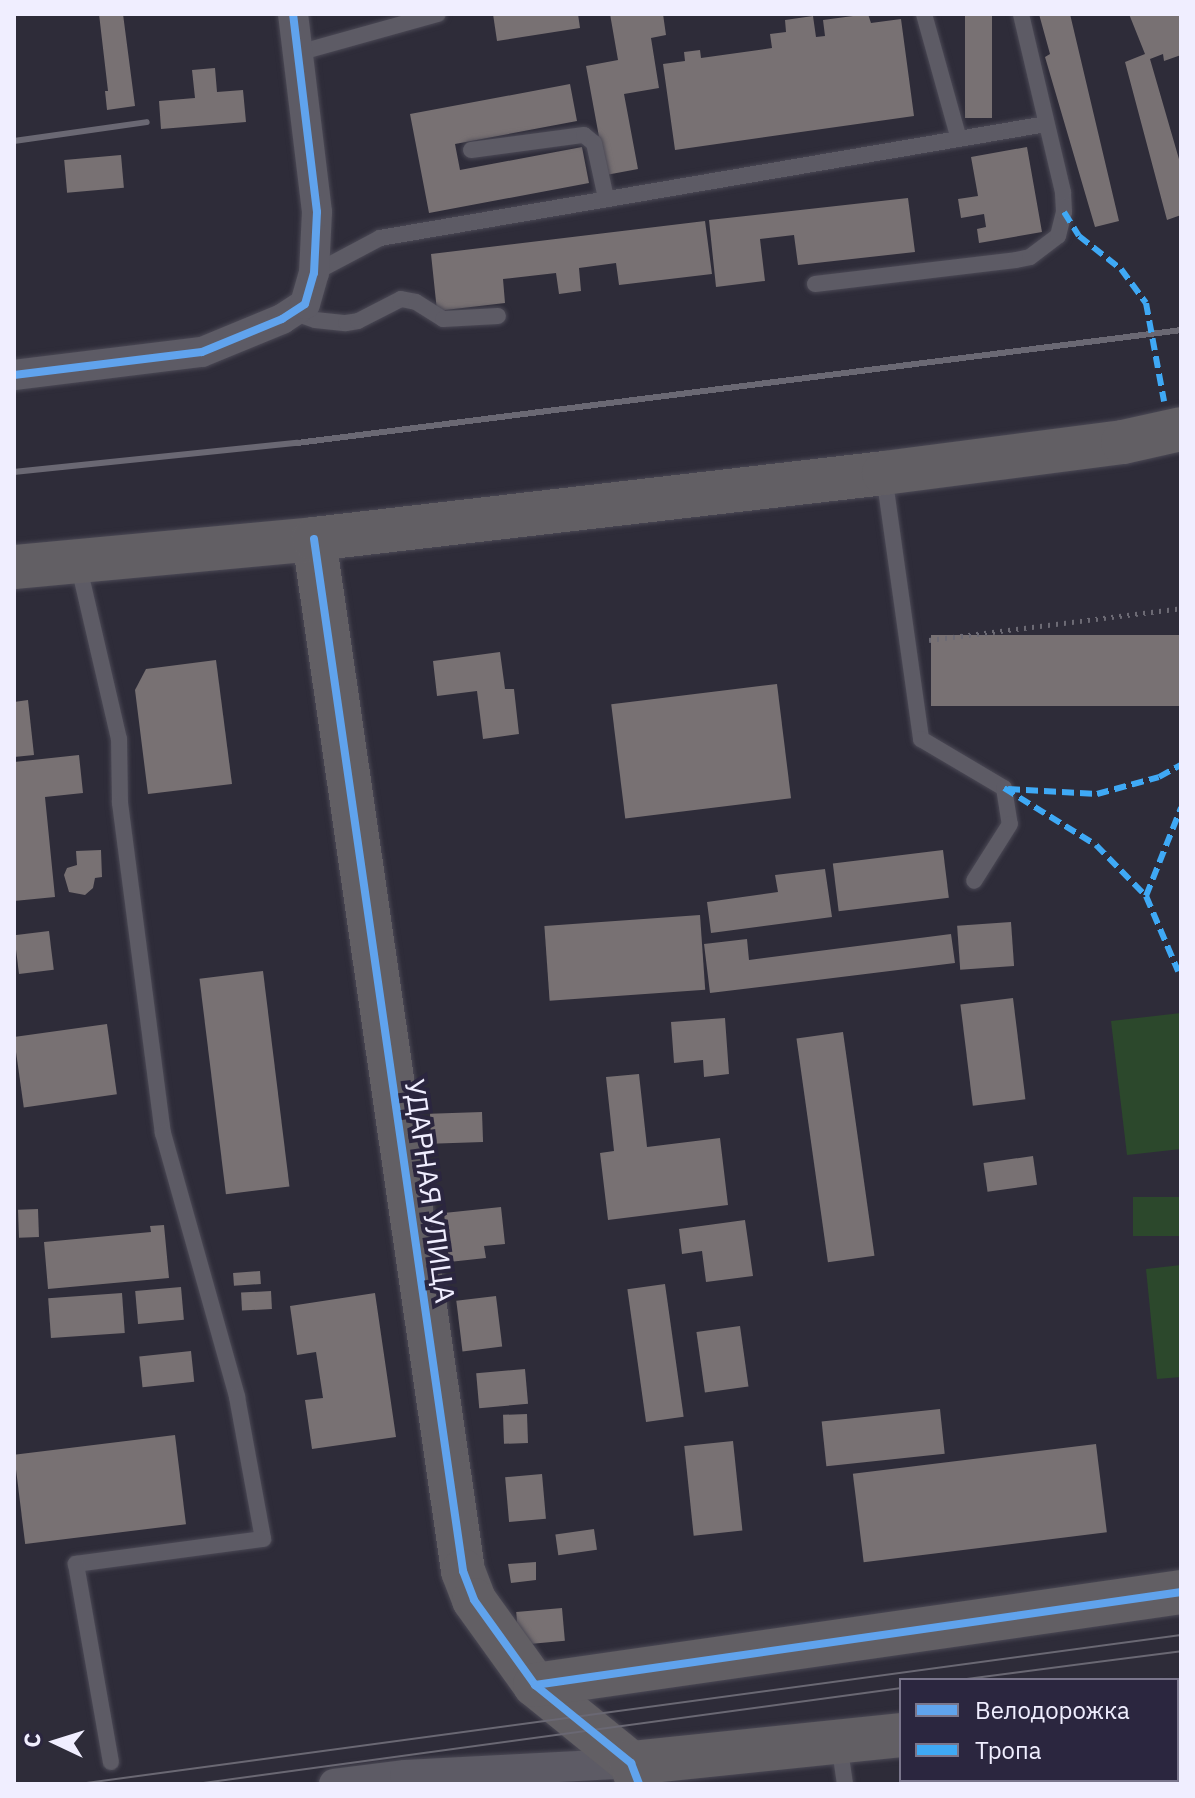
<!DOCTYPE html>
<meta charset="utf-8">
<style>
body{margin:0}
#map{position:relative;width:1195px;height:1798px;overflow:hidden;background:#2e2c39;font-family:"IBM Plex Sans",sans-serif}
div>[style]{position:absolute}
.green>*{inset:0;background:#2c482c;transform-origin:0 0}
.building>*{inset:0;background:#787173;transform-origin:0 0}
.path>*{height:5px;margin-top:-2.5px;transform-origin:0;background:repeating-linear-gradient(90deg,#6c6a74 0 2px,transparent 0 8px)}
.roads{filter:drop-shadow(0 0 2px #4b4955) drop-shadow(0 0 2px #4b4955)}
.lane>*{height:16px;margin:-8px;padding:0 8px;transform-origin:8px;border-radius:8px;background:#5d5b65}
.street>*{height:30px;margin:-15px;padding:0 15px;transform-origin:15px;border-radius:15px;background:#5d5b65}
.secondary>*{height:44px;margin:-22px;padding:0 22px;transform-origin:22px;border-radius:22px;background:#625f64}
.tram>*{height:2px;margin:-1px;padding:0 1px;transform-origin:1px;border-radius:1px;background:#6a6873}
.rail>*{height:6px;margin:-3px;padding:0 3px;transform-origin:3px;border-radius:3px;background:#6a6873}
.quiet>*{height:6px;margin-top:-3px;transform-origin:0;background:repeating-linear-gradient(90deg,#3fa9f5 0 12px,transparent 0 18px)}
.cycleway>*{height:8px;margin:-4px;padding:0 4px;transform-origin:4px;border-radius:4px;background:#60a3ed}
span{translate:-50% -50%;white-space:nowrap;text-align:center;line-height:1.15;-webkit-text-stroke:8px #2b263f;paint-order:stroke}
.street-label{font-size:28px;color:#f0eeff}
.frame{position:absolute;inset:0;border:16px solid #f0eeff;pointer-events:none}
.legend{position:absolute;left:899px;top:1678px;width:280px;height:104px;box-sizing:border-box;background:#2b263f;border:2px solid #7a768c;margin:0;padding:10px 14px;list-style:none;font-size:24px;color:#f0eeff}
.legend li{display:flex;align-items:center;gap:16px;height:40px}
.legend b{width:40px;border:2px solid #7a768c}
.north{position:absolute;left:16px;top:1702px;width:80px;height:80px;-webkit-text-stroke:6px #2b263f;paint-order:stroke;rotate:274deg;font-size:22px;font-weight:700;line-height:32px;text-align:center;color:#f0eeff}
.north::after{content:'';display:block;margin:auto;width:28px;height:36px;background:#f0eeff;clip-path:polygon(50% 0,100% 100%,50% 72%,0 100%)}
</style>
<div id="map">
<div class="green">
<i style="clip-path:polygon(1181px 1013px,1181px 1149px,1127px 1155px,1111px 1021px)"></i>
<i style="left:1181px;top:1197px;width:39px;height:48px;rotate:90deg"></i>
<i style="clip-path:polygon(1181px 1265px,1181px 1377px,1157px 1379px,1146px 1269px)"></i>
</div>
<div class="building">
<i style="clip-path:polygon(99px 14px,123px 14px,135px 106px,107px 110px,105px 91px,108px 91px)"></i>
<i style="clip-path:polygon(493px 14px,578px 14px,580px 28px,497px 41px)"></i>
<i style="clip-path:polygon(610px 14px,663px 14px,666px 35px,651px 38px,659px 88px,624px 94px,638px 169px,606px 175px,586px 66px,618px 60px)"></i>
<i style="clip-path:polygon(868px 14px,871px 23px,901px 19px,914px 116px,675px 150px,663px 64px,685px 61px,684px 52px,700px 50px,701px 58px,772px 48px,770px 34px,786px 32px,785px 20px,813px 16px,816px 37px,825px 36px,823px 20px)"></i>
<i style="left:965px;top:14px;width:27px;height:104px"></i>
<i style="clip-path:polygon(1039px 14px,1070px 14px,1119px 221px,1095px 227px,1045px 57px,1050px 54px)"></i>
<i style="clip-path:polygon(1129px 14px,1181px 14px,1181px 55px,1164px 61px,1163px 54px,1150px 59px,1181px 166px,1181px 215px,1167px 220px,1125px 62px,1145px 54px)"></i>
<i style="clip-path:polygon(215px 68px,217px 92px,243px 90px,246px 122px,161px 129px,159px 101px,195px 98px,192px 70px)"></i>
<i style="clip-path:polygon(570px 84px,577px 121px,455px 144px,460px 170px,582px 147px,589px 183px,429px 213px,410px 114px)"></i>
<i style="clip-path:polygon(1027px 147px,1042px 232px,979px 243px,977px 229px,986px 227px,984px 214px,961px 218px,958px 199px,978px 196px,971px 157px)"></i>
<i style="left:121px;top:155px;width:33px;height:57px;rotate:85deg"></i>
<i style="clip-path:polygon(908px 198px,915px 252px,798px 265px,794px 235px,760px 239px,765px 281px,716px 287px,709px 220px)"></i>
<i style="clip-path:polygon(705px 221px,712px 274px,619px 285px,616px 263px,579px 268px,581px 291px,559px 294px,556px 273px,503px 279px,505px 303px,437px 311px,431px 254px)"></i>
<i style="left:1181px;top:635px;width:71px;height:250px;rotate:90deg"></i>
<i style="clip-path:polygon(500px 652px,505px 689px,514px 689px,519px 734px,483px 739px,477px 691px,437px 696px,433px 661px)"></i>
<i style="clip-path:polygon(216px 660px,232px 784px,148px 794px,135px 690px,146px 669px)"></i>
<i style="left:777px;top:684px;width:115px;height:167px;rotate:83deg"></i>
<i style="clip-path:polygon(28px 700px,34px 755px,14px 757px,14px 702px)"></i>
<i style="clip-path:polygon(79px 755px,83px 793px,45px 797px,55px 897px,14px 901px,14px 762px)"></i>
<i style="clip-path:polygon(101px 850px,102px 877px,95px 878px,93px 888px,85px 895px,69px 892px,64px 875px,67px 868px,77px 865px,76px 851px)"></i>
<i style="left:943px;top:850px;width:48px;height:111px;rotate:83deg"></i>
<i style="clip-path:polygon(825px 869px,832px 917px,711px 933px,707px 902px,778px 892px,775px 875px)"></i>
<i style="left:700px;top:915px;width:75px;height:156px;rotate:86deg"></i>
<i style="left:1011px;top:922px;width:44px;height:54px;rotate:86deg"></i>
<i style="left:49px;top:931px;width:39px;height:35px;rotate:83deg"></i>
<i style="clip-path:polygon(951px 934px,955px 963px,710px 993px,704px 944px,747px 939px,749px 960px)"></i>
<i style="left:263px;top:971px;width:217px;height:64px;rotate:83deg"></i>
<i style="left:1013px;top:998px;width:102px;height:53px;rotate:83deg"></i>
<i style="clip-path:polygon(725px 1018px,729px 1074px,704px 1077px,703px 1060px,674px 1063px,671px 1022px)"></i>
<i style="left:107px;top:1024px;width:71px;height:94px;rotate:82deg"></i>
<i style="left:843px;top:1032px;width:226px;height:47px;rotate:82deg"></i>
<i style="clip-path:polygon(639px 1074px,647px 1147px,720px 1138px,728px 1205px,608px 1220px,600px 1153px,614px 1151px,606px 1077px)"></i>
<i style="left:482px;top:1112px;width:30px;height:52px;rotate:88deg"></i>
<i style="left:1033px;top:1156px;width:29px;height:50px;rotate:82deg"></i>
<i style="clip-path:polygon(501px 1207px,505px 1244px,484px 1246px,486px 1258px,449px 1262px,444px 1213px)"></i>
<i style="left:38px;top:1209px;width:28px;height:20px;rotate:88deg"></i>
<i style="clip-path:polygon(745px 1220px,753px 1276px,706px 1282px,702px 1251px,682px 1254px,679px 1229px)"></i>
<i style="clip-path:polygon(164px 1225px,169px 1278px,48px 1289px,44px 1242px,151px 1232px,150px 1226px)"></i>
<i style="left:260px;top:1271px;width:13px;height:27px;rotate:86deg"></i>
<i style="left:665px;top:1284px;width:134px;height:38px;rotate:82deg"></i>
<i style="left:181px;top:1287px;width:33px;height:46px;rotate:85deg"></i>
<i style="left:271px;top:1291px;width:18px;height:30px;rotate:87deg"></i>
<i style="left:122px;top:1293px;width:40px;height:74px;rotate:86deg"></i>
<i style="clip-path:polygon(375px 1293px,396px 1437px,312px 1449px,305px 1400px,323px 1398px,316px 1352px,297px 1355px,290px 1306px)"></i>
<i style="left:496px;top:1296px;width:51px;height:40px;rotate:83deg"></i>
<i style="left:740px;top:1326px;width:61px;height:44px;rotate:82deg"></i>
<i style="left:191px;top:1351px;width:31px;height:52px;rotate:84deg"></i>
<i style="left:525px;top:1369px;width:35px;height:49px;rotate:85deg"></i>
<i style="left:940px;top:1409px;width:45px;height:119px;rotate:84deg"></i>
<i style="left:527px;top:1414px;width:29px;height:24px;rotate:88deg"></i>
<i style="left:175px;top:1435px;width:90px;height:162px;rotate:83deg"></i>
<i style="left:733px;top:1441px;width:90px;height:49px;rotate:84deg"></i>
<i style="left:1096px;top:1444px;width:89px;height:245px;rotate:83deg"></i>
<i style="left:542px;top:1474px;width:45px;height:37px;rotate:85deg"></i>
<i style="left:594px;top:1529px;width:21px;height:39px;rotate:82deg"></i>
<i style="clip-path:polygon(536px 1562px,536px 1580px,511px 1583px,508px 1564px)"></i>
<i style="left:562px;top:1608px;width:33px;height:46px;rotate:85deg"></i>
</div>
<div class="path">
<i style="left:929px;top:640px;width:254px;rotate:-7.2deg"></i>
<i style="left:1177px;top:1773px;width:4px"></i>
<i style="left:1093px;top:1784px;width:31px;rotate:-7deg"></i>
</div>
<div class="roads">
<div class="lane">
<i style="left:924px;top:14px;width:127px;rotate:74.4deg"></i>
<i style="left:298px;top:53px;width:145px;rotate:-15.6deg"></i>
<i style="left:471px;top:150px;width:114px;rotate:-7.6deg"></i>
<i style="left:584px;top:135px;width:13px;rotate:39deg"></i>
<i style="left:594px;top:143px;width:56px;rotate:77.7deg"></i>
<i style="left:314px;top:273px;width:75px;rotate:-27.9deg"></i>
<i style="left:380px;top:238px;width:676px;rotate:-9.71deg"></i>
<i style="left:815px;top:284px;width:202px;rotate:-6.8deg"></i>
<i style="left:1016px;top:260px;width:14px;rotate:-12deg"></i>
<i style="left:1030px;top:257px;width:35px;rotate:-37deg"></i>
<i style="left:1058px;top:236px;width:25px;rotate:-76deg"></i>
<i style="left:1064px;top:212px;width:20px;rotate:-93deg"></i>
<i style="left:1063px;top:192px;width:183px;rotate:-103.3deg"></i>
<i style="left:295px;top:313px;width:21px;rotate:19deg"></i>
<i style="left:315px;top:320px;width:31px;rotate:6deg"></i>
<i style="left:346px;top:323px;width:12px;rotate:-9deg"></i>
<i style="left:358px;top:321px;width:48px;rotate:-27.1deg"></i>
<i style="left:401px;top:299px;width:15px;rotate:11deg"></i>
<i style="left:416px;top:302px;width:32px;rotate:32deg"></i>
<i style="left:443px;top:319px;width:55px;rotate:-3.1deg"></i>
<i style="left:884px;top:475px;width:267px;rotate:82deg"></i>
<i style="left:921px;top:739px;width:96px;rotate:30.6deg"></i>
<i style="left:1004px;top:788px;width:36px;rotate:81deg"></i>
<i style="left:1010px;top:824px;width:67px;rotate:122.3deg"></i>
<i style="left:78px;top:563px;width:181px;rotate:76.9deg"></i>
<i style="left:119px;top:739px;width:64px;rotate:89.1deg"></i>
<i style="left:120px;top:803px;width:333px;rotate:82.6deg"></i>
<i style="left:163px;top:1133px;width:274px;rotate:74.3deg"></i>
<i style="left:237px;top:1397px;width:144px;rotate:79.6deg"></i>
<i style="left:263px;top:1539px;width:189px;rotate:172.4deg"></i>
<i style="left:76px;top:1564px;width:201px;rotate:80deg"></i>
<i style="left:839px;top:1743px;width:41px;rotate:81.7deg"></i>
</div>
<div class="street">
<i style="left:14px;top:375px;width:189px;rotate:-7deg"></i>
<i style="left:202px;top:352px;width:87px;rotate:-22.4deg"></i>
<i style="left:282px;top:319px;width:27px;rotate:-33deg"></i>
<i style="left:305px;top:304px;width:32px;rotate:-74deg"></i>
<i style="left:314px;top:273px;width:61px;rotate:-87.2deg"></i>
<i style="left:317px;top:212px;width:199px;rotate:-96.9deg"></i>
<i style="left:334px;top:1784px;width:72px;rotate:-7.2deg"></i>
<i style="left:405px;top:1775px;width:226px;rotate:-3deg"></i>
</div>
<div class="secondary">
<i style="left:314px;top:539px;width:1043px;rotate:81.78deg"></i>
<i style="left:463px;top:1571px;width:31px;rotate:69deg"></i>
<i style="left:474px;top:1600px;width:105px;rotate:54.3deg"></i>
<i style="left:535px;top:1685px;width:124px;rotate:39.1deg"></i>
<i style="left:631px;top:1763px;width:22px;rotate:69deg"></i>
<i style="left:14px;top:567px;width:301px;rotate:-5.3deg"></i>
<i style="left:314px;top:539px;width:574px;rotate:-6.6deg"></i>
<i style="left:884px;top:473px;width:241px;rotate:-7.4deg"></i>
<i style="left:1123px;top:442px;width:59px;rotate:-12.6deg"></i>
<i style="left:535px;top:1685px;width:653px;rotate:-8.19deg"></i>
<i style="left:1177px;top:1704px;width:4px"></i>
<i style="left:631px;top:1763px;width:271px;rotate:-5.9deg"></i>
</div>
</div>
<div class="tram">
<i style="left:959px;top:1680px;width:224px;rotate:-7.4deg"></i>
<i style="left:79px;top:1784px;width:1112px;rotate:-7.7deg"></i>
<i style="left:196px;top:1784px;width:712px;rotate:-7.75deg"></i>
</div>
<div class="rail">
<i style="left:14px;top:141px;width:134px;rotate:-8.1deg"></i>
<i style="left:14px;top:472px;width:284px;rotate:-5.9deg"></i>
<i style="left:297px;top:443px;width:891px;rotate:-7.28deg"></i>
</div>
<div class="quiet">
<i style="left:1064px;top:212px;width:28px;rotate:58deg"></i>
<i style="left:1079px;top:236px;width:53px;rotate:38.2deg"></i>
<i style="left:1121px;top:269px;width:42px;rotate:53.7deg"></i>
<i style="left:1146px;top:303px;width:100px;rotate:79.6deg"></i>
<i style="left:1004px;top:788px;width:108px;rotate:31.8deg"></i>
<i style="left:1096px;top:845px;width:71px;rotate:45.6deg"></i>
<i style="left:1146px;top:896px;width:82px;rotate:66.9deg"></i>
<i style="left:1008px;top:789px;width:89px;rotate:3.2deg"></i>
<i style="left:1097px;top:794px;width:64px;rotate:-15.3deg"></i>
<i style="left:1159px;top:777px;width:25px;rotate:-29deg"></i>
<i style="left:1146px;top:896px;width:95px;rotate:-68.3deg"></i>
</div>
<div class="cycleway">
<i style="left:14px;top:375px;width:189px;rotate:-7deg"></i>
<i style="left:202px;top:352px;width:87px;rotate:-22.4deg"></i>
<i style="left:282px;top:319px;width:27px;rotate:-33deg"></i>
<i style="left:305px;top:304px;width:32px;rotate:-74deg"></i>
<i style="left:314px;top:273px;width:61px;rotate:-87.2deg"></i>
<i style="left:317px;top:212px;width:199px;rotate:-96.9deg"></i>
<i style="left:314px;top:539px;width:1043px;rotate:81.78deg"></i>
<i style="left:463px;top:1571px;width:31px;rotate:69deg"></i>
<i style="left:474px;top:1600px;width:105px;rotate:54.3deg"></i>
<i style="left:535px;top:1685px;width:124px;rotate:39.1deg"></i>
<i style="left:631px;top:1763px;width:22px;rotate:69deg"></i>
<i style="left:535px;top:1685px;width:653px;rotate:-8.19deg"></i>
</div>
<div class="street-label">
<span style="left:430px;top:1191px;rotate:82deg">УДАРНАЯ УЛИЦА</span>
</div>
<div class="frame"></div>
<ul class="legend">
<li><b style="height:10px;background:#60a3ed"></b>Велодорожка</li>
<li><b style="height:10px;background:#3fa9f5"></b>Тропа</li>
</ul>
<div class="north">С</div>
</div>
